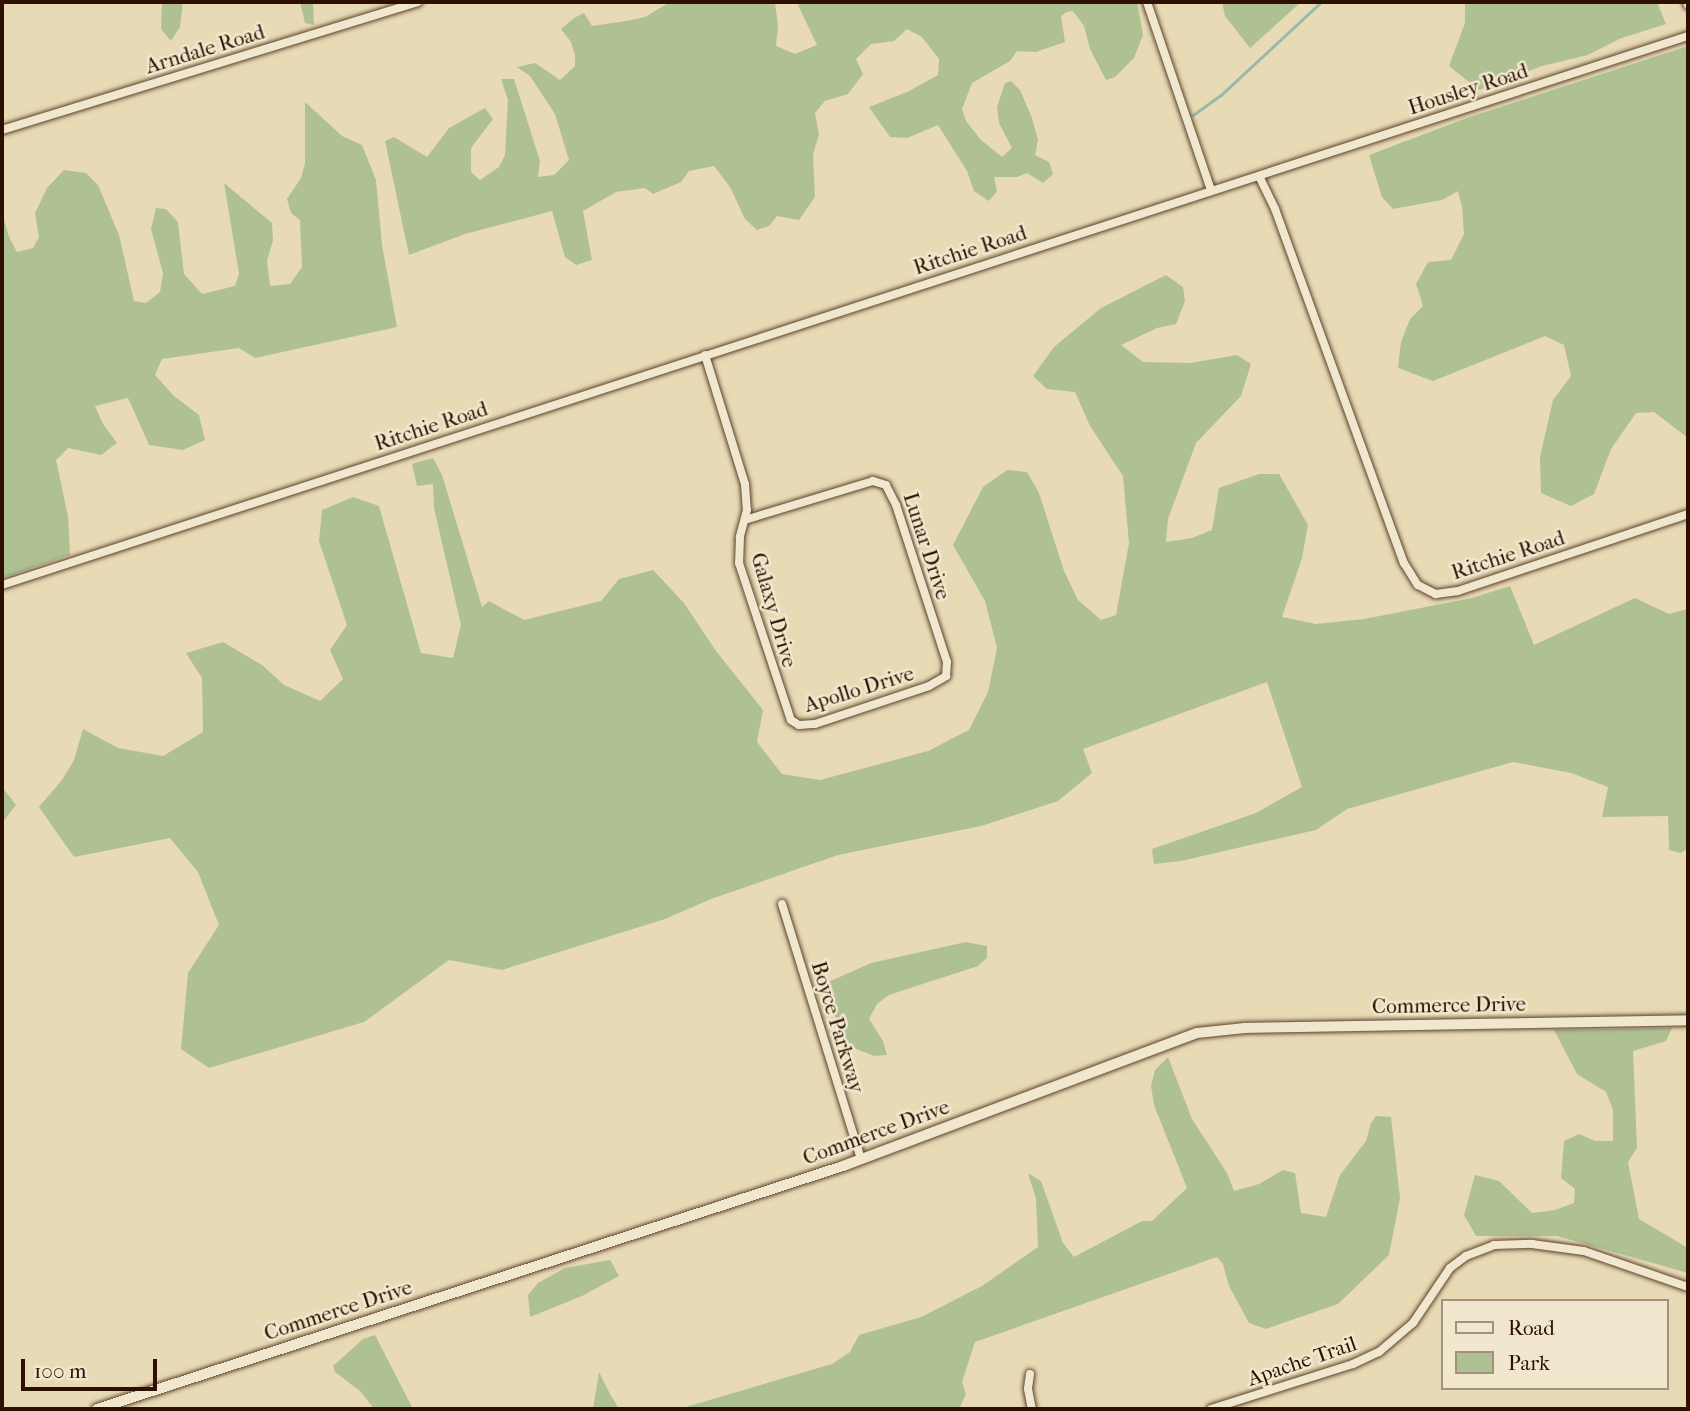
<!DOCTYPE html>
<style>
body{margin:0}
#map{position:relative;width:1690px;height:1411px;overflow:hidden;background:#e8dab4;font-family:"IM FELL French Canon",serif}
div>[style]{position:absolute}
.green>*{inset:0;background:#afc192}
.stream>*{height:2.5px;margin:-1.25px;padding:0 1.25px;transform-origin:1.25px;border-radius:1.25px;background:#98bba9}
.roads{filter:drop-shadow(0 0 2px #5c422d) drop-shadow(0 0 2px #5c422d)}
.street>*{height:8px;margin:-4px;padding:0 4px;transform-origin:4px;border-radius:4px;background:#f0e7ce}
.secondary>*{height:10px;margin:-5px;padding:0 5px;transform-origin:5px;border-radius:5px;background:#f0e7ce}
span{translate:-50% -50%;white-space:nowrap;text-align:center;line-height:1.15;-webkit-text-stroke:5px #f0e7ce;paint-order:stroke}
.street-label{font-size:21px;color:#2d1000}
.frame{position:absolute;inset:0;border:4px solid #2d1000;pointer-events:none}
.legend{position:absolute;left:1441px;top:1299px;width:228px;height:91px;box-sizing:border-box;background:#f0e7ce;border:2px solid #a2917c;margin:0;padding:9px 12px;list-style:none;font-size:21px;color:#2d1000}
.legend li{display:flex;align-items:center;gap:14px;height:35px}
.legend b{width:35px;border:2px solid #a2917c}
.scale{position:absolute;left:21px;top:1359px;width:136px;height:32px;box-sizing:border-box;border:4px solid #2d1000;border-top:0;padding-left:9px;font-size:21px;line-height:24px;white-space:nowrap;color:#2d1000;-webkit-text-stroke:5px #f0e7ce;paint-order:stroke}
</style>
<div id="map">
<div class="green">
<i style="clip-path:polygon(162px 2px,183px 2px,180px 27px,171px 41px,161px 29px)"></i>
<i style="clip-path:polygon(300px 2px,313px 2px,314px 25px,305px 23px)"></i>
<i style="clip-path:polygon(670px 2px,775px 2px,778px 26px,776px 46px,795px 54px,817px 45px,798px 5px,803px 2px,1137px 2px,1143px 35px,1134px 58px,1115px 77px,1106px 80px,1090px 49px,1084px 26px,1073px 11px,1067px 12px,1061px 16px,1065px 42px,1036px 52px,1017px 51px,1010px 61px,972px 83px,962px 109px,966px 121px,981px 140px,1002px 157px,1012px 148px,999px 123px,997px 107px,1005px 83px,1011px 81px,1020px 90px,1032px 118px,1038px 140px,1035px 155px,1049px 162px,1053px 174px,1043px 183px,1027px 173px,1017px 177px,994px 177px,997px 191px,989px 201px,974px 191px,967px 171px,938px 125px,907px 138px,890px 137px,869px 107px,907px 92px,938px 75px,939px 59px,922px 37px,907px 29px,894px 41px,871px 44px,856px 59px,863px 74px,848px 94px,825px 101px,815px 113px,819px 135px,813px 154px,815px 197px,799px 220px,777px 216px,769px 226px,757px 230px,745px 219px,730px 187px,714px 166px,689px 171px,681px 182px,653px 194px,645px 188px,616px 192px,583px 211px,592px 260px,576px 265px,565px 257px,552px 211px,465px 234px,409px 255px,385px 141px,394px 137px,427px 157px,449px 128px,485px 108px,493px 119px,471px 148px,471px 172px,480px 180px,499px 167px,505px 155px,508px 100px,501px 79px,514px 79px,540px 161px,538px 177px,554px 175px,569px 160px,555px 114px,530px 76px,517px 67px,535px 63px,560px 80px,575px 66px,575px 55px,571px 42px,561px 29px,574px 18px,584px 13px,592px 26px,626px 21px,645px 17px)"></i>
<i style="clip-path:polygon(1222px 2px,1301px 2px,1250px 48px,1225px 16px)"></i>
<i style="clip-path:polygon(1465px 2px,1657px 2px,1666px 24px,1619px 39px,1588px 55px,1542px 66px,1479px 90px,1449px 66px,1465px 23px)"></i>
<i style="clip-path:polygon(1688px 46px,1688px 438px,1654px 412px,1636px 413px,1611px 449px,1594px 494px,1571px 506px,1541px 493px,1540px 457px,1553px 400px,1571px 376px,1564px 345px,1545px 336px,1433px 381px,1398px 368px,1401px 342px,1410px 319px,1423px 306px,1416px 284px,1428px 262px,1451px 260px,1464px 234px,1462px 207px,1458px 191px,1442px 200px,1393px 209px,1382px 197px,1369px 155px,1464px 119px)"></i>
<i style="clip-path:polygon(305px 102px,342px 136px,362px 145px,376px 180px,382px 245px,397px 327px,255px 358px,239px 348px,162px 359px,155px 375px,174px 396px,199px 415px,205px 440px,183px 450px,149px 445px,128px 398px,95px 406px,103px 424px,117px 443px,101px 455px,68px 448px,56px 460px,68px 516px,70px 555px,2px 578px,2px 212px,9px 237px,17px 252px,33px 248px,39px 237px,35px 213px,47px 188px,64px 170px,86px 173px,98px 185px,119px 235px,134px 301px,146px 303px,160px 292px,163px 273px,151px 229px,156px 208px,166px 209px,178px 222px,184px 274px,202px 294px,235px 286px,239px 274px,224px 183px,272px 223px,273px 240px,267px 261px,270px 286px,290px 284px,302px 267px,300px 220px,291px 213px,287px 199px,301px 178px,305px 163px)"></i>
<i style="clip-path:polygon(1166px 275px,1183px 287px,1185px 301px,1176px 324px,1157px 328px,1121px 345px,1143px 362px,1190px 363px,1237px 355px,1251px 364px,1241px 396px,1196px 443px,1168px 519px,1166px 542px,1192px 538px,1212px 530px,1219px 488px,1259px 474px,1279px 474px,1308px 525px,1302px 558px,1282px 617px,1316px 624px,1364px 619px,1472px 598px,1510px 586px,1534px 645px,1635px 598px,1669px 614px,1688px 609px,1688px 848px,1681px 853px,1669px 850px,1668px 816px,1602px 817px,1608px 787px,1571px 773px,1513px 762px,1347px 809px,1316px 830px,1181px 861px,1154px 864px,1152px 849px,1256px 813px,1302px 787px,1267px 682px,1083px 749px,1092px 773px,1058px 801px,981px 826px,838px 855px,711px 899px,665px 919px,502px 970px,449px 960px,364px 1022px,209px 1068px,181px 1049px,188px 973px,219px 925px,198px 872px,170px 838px,74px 857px,39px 807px,62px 780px,74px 760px,83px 729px,118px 748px,163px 756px,203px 732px,202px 678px,186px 653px,223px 642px,262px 665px,284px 685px,320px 701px,343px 679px,330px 650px,347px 625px,319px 541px,322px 510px,353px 497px,379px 506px,421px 653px,453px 658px,461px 625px,434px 508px,433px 484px,417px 486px,412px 464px,433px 458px,442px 475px,482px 607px,489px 601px,524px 620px,601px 601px,619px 579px,653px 570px,684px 603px,716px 651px,763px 710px,757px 742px,782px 774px,820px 780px,928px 751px,969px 730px,988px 692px,997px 648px,985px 601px,953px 545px,983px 487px,1007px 470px,1027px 472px,1039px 493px,1064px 571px,1078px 600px,1101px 620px,1116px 615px,1129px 543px,1123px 476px,1090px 426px,1075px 392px,1047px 389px,1033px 376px,1054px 347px,1101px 308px)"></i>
<i style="clip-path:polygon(2px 787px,16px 805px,2px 823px)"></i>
<i style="clip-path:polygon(966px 942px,987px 946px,987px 958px,978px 966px,889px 995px,877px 1004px,869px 1019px,883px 1041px,887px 1055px,874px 1056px,854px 1048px,842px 1036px,824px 984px,871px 963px)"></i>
<i style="clip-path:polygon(1672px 1028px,1666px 1041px,1633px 1051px,1637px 1148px,1628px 1162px,1639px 1219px,1688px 1248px,1688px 1273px,1557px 1236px,1476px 1236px,1464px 1215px,1475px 1175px,1499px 1181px,1532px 1213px,1555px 1210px,1574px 1203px,1575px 1189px,1561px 1178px,1564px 1141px,1579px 1134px,1595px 1141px,1613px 1141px,1613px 1110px,1606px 1092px,1577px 1074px,1554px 1030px)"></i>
<i style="clip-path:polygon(1168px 1057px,1192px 1119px,1227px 1173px,1234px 1191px,1259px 1184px,1283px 1170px,1295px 1173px,1301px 1213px,1326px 1217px,1340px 1175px,1366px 1141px,1371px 1123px,1376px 1116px,1391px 1117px,1400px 1198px,1389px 1255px,1338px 1304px,1266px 1329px,1249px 1323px,1229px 1286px,1223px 1264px,1217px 1257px,975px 1342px,962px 1382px,966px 1394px,959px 1409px,679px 1409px,832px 1364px,850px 1352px,859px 1335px,921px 1317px,982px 1286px,1038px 1247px,1036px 1199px,1028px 1173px,1041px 1181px,1063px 1243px,1074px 1257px,1142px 1221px,1152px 1221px,1187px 1188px,1154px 1105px,1151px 1086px,1155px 1070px)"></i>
<i style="clip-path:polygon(610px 1260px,619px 1276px,582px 1296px,530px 1317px,528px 1295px,538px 1283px,565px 1268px)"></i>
<i style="clip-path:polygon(375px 1335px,413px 1409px,374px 1409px,361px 1392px,335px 1372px,333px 1366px,363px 1339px)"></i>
<i style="clip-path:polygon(599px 1372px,610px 1394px,619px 1409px,593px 1409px)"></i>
</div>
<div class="stream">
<i style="left:1193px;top:115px;width:34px;rotate:-36deg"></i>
<i style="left:1221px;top:95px;width:137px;rotate:-42.9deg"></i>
</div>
<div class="roads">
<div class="street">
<i style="left:1147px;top:2px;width:199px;rotate:71.2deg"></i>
<i style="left:1687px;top:2px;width:3px;rotate:72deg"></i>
<i style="left:2px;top:130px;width:435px;rotate:-17.1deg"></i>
<i style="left:1259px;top:176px;width:37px;rotate:64deg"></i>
<i style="left:1275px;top:209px;width:377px;rotate:70deg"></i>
<i style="left:1404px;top:563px;width:26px;rotate:58deg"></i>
<i style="left:1418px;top:585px;width:20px;rotate:27deg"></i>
<i style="left:1436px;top:594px;width:22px;rotate:-8deg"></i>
<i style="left:1458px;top:591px;width:243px;rotate:-18.5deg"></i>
<i style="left:705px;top:355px;width:135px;rotate:72.8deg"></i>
<i style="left:745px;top:484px;width:26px;rotate:86deg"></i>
<i style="left:747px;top:510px;width:28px;rotate:105deg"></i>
<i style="left:740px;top:537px;width:26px;rotate:92deg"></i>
<i style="left:739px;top:563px;width:165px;rotate:71.7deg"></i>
<i style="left:791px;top:720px;width:9px;rotate:32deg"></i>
<i style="left:799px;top:725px;width:16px;rotate:-4deg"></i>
<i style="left:815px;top:724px;width:120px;rotate:-18.4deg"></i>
<i style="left:929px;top:686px;width:20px;rotate:-30deg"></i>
<i style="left:946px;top:676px;width:14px;rotate:-86deg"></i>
<i style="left:947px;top:662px;width:165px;rotate:-108deg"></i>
<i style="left:896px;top:505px;width:22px;rotate:-117deg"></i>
<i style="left:886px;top:485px;width:14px;rotate:-163deg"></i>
<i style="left:873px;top:481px;width:134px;rotate:163.1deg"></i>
<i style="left:2px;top:585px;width:1773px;rotate:-18.04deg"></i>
<i style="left:782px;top:904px;width:267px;rotate:72.8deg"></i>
<i style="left:1030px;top:1374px;width:15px;rotate:98deg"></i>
<i style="left:1028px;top:1389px;width:20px;rotate:79deg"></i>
<i style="left:1211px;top:1409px;width:149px;rotate:-17.6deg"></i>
<i style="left:1353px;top:1364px;width:29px;rotate:-25deg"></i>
<i style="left:1379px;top:1352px;width:45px;rotate:-40.5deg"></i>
<i style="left:1413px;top:1323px;width:66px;rotate:-56.1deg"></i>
<i style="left:1450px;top:1268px;width:20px;rotate:-37deg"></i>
<i style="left:1466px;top:1256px;width:30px;rotate:-21deg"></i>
<i style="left:1494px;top:1245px;width:38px;rotate:-2deg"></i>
<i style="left:1532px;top:1244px;width:52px;rotate:7.7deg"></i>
<i style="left:1584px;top:1251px;width:110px;rotate:19.1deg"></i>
</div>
<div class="secondary">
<i style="left:97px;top:1409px;width:785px;rotate:-18.04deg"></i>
<i style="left:843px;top:1166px;width:378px;rotate:-20.6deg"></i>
<i style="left:1197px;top:1033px;width:48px;rotate:-5.9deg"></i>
<i style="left:1245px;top:1028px;width:443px;rotate:-1deg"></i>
</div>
</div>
<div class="street-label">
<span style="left:205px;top:49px;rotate:-17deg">Arndale Road</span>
<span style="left:1468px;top:89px;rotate:-18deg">Housley Road</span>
<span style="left:970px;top:250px;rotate:-18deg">Ritchie Road</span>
<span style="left:431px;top:426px;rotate:-18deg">Ritchie Road</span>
<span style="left:927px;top:546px;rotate:72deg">Lunar Drive</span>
<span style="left:1508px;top:555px;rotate:-18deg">Ritchie Road</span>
<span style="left:774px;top:610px;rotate:74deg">Galaxy Drive</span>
<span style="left:859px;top:689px;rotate:-17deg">Apollo Drive</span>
<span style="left:1449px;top:1005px;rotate:-1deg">Commerce Drive</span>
<span style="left:838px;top:1027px;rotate:73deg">Boyce Parkway</span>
<span style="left:876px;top:1132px;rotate:-20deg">Commerce Drive</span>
<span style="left:338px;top:1310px;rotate:-18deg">Commerce Drive</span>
<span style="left:1302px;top:1361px;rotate:-19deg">Apache Trail</span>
</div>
<div class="frame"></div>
<ul class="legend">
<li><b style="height:9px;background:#f0e7ce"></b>Road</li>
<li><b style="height:19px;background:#afc192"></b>Park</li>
</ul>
<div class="scale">100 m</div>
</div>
